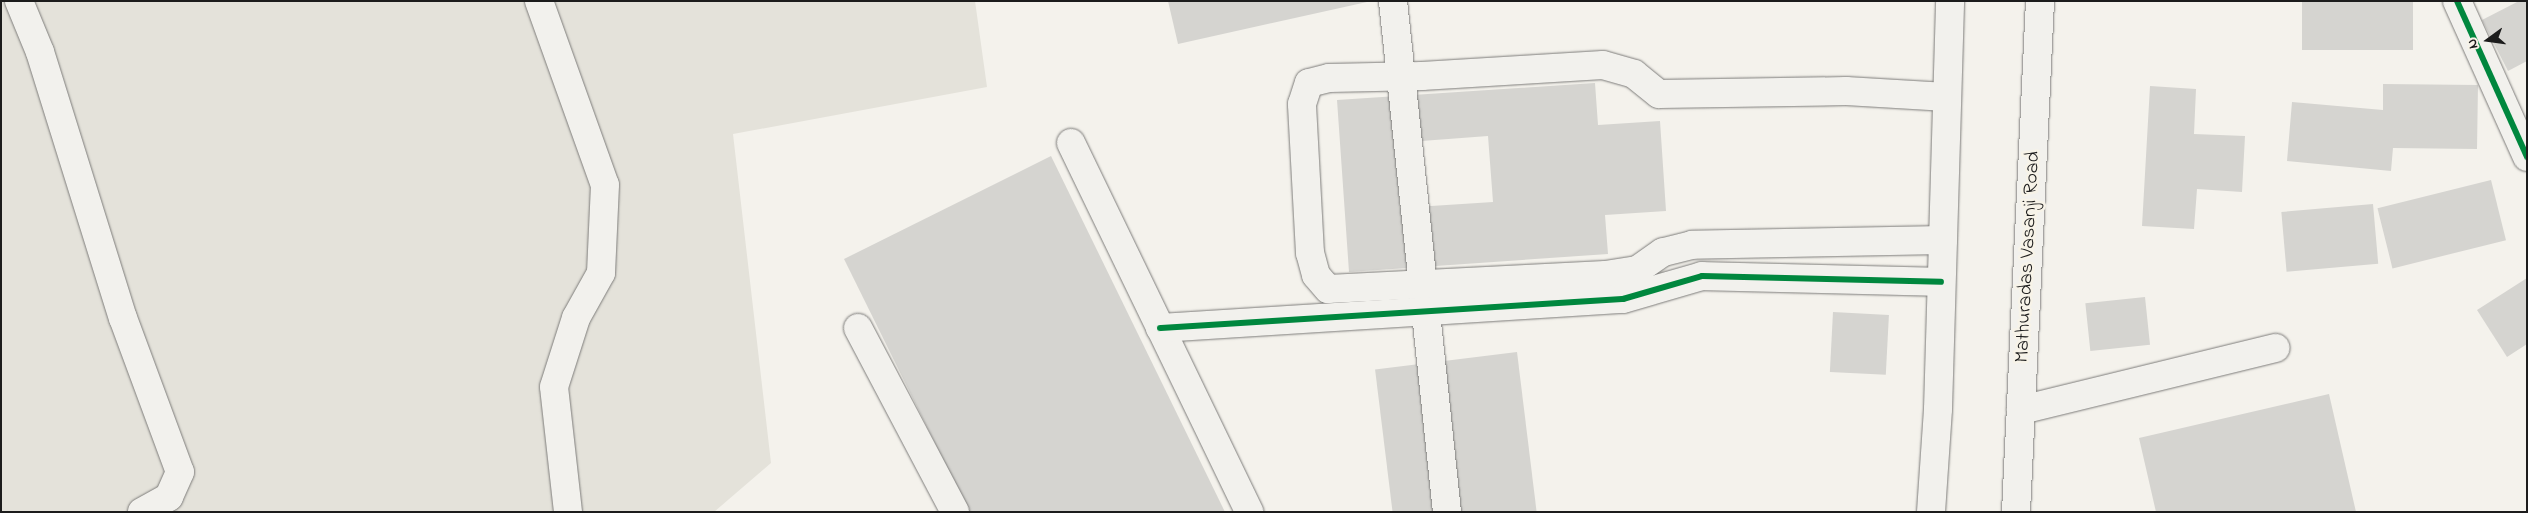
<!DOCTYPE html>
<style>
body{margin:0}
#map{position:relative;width:2528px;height:513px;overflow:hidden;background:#f4f2ec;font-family:"Indie Flower",sans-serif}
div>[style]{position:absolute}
.built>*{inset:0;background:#e4e2da}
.building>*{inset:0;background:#d5d4d0;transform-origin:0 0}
.roads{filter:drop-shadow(0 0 1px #7d7c7a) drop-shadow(0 0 1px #7d7c7a)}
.minor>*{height:28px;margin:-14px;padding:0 14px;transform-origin:14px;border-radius:14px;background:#f2f1ed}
.major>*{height:28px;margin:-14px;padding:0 14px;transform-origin:14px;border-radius:14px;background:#f2f1ed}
.cycleway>*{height:6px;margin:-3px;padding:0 3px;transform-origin:3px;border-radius:3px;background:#00873e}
span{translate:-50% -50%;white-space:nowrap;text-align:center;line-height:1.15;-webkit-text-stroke:5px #f7f3e8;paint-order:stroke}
.street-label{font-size:20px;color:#1c1c1c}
.frame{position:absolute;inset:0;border:2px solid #1c1c1c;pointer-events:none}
.north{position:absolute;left:2463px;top:15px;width:50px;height:50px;-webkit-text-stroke:4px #f7f3e8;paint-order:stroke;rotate:256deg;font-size:14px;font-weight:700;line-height:20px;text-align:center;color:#1c1c1c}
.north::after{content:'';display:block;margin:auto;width:18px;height:22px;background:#1c1c1c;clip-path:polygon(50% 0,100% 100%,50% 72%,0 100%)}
</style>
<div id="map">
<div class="built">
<i style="clip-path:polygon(1px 1px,975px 1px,987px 87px,733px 134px,771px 463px,714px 512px,1px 512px)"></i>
</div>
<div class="building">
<i style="clip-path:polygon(1168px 1px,1367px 1px,1367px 2px,1178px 44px)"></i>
<i style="left:2302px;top:1px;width:111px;height:49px"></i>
<i style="clip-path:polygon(2519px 1px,2527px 1px,2527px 61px,2508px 71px,2482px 20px)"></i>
<i style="clip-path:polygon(evenodd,1595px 83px,1598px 125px,1660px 121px,1666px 211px,1605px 215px,1608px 254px,1349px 272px,1337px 100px,1595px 83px,1488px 136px,1493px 202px,1400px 208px,1395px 143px,1488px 136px)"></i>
<i style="clip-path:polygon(2383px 84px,2478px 85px,2477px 149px,2393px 148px,2391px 171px,2287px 161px,2292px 102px,2383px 110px)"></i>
<i style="clip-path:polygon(2150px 86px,2196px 89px,2194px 134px,2245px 136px,2242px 192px,2197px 189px,2194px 229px,2142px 226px)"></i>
<i style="clip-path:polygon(1051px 156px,1225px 512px,969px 512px,844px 259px)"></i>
<i style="left:2491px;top:180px;width:62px;height:117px;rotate:76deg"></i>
<i style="left:2373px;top:204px;width:60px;height:92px;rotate:85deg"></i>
<i style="clip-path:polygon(2527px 278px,2527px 344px,2507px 357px,2477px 310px)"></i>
<i style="left:2145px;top:297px;width:48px;height:60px;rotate:84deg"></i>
<i style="left:1833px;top:312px;width:56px;height:60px;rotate:3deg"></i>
<i style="left:1517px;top:352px;width:161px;height:143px;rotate:83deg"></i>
<i style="clip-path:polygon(2329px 394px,2356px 512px,2156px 512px,2139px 438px)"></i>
</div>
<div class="roads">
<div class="minor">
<i style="left:19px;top:1px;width:55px;rotate:67.6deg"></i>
<i style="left:40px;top:52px;width:279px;rotate:72.7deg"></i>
<i style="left:123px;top:318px;width:164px;rotate:69.7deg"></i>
<i style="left:180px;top:472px;width:27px;rotate:114deg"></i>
<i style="left:169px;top:497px;width:31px;rotate:151deg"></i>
<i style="left:539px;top:1px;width:195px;rotate:70.3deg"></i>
<i style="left:605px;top:185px;width:88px;rotate:92.6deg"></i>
<i style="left:601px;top:273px;width:51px;rotate:119.1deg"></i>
<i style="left:576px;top:318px;width:72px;rotate:107.7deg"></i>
<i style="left:554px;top:387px;width:126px;rotate:83.6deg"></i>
<i style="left:1393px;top:1px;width:514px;rotate:83.97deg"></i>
<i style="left:2457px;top:1px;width:171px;rotate:65.8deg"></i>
<i style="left:1071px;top:143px;width:410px;rotate:64.2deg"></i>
<i style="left:1943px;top:240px;width:251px;rotate:178.9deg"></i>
<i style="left:1692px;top:245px;width:30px;rotate:166deg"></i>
<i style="left:1663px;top:252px;width:32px;rotate:145deg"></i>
<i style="left:1637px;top:270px;width:32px;rotate:171deg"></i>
<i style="left:1605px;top:275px;width:277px;rotate:177.1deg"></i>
<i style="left:1328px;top:289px;width:18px;rotate:-131deg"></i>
<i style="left:1316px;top:275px;width:23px;rotate:-105deg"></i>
<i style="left:1310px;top:253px;width:149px;rotate:-93.1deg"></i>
<i style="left:1302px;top:104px;width:22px;rotate:-72deg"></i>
<i style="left:1309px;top:83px;width:21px;rotate:-14deg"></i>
<i style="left:1329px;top:78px;width:93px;rotate:-1.2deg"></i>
<i style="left:1422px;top:76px;width:181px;rotate:-3.5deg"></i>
<i style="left:1603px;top:65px;width:32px;rotate:16deg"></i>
<i style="left:1634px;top:74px;width:32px;rotate:39deg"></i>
<i style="left:1659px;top:94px;width:187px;rotate:-0.9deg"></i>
<i style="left:1846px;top:91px;width:101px;rotate:3.4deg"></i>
<i style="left:858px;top:328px;width:208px;rotate:62.2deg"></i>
<i style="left:1160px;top:328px;width:464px;rotate:-3.6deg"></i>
<i style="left:1623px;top:299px;width:82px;rotate:-16.2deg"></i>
<i style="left:1702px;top:276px;width:239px;rotate:1.4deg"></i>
<i style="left:2021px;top:410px;width:262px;rotate:-13.7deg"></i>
</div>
<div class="major">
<i style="left:1931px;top:512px;width:103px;rotate:-86.1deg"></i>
<i style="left:1938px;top:409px;width:408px;rotate:-88.3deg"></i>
<i style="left:2016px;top:512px;width:512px;rotate:-87.31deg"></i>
</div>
</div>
<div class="cycleway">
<i style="left:2457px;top:1px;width:171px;rotate:65.8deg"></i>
<i style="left:1160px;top:328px;width:464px;rotate:-3.6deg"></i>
<i style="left:1623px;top:299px;width:82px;rotate:-16.2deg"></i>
<i style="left:1702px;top:276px;width:239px;rotate:1.4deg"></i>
</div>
<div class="street-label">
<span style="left:2028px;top:257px;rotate:-87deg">Mathuradas Vasanji Road</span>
</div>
<div class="frame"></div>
<div class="north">N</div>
</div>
